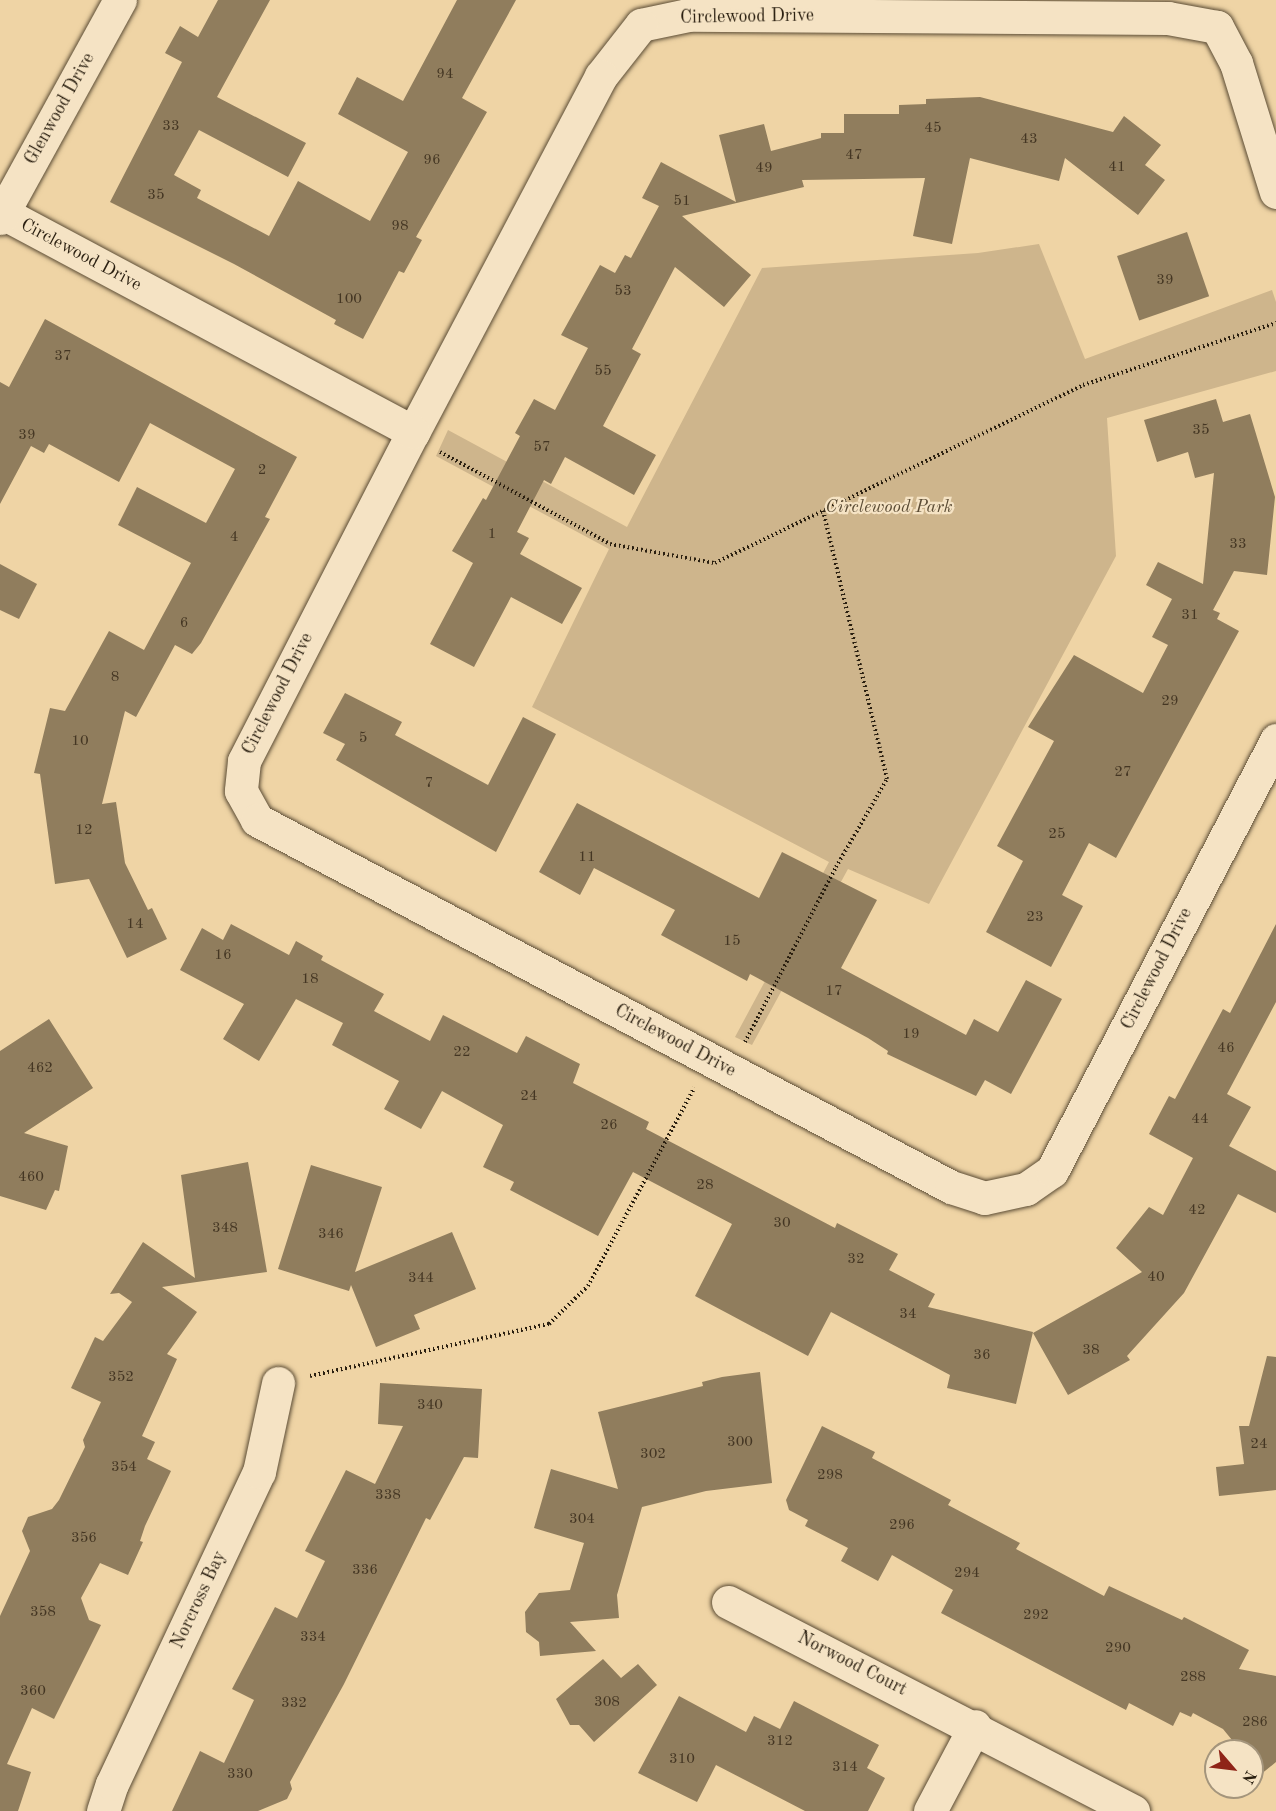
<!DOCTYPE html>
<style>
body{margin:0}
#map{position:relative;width:1276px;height:1811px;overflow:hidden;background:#efd4a5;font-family:"Old Standard TT",serif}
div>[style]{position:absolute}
.green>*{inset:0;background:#ceb58c}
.building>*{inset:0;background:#907d5d;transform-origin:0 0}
.path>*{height:4px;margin-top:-2px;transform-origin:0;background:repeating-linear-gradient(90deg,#2a1f10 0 1.5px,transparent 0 4.5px)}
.roads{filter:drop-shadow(0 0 2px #5b4c35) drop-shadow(0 0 2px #5b4c35)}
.minor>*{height:33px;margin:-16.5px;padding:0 16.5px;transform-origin:16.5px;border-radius:16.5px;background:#f5e3c4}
span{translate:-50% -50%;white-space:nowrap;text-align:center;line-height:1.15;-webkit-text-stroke:4.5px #f5e3c4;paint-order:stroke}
.number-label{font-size:15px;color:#443623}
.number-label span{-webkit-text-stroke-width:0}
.street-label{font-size:18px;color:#2a1f10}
.park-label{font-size:18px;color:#5b4c35;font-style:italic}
.north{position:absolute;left:1204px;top:1739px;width:60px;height:60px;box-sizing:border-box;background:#f5e3c4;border:2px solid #a4957c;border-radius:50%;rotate:118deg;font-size:16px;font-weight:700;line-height:24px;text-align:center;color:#2a1f10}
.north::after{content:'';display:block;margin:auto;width:21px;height:27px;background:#8f2418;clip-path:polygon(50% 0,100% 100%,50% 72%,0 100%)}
</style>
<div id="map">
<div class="green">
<i style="clip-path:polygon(1039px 244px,1085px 359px,1272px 290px,1276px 302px,1276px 371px,1107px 418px,1116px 556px,929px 904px,848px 869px,752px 1045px,735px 1037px,829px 862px,532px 707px,609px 549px,436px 456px,448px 430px,627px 527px,762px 268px,978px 253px)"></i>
</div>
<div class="building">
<i style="clip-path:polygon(218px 0,270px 0,217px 97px,306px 143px,288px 177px,199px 130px,174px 175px,201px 190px,197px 198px,269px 236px,298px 181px,370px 221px,408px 152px,338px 114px,357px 77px,403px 101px,457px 0,516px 0,462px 98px,487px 112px,416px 237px,422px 240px,404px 273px,399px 271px,363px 339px,334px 324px,336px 320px,234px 264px,110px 202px,182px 62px,165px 53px,180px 26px,198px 37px)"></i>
<i style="clip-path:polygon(980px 97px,1113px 132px,1124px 116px,1161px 145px,1145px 165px,1165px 180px,1138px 215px,1065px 158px,1059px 181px,970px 158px,952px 244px,913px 236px,925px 178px,802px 180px,804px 187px,682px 216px,751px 275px,724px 307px,675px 267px,632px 349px,641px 354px,603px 426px,656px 455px,634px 495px,565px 457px,551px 484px,544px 480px,517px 532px,529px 538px,520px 554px,582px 588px,562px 624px,511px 597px,474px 667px,430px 644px,473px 563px,452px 551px,483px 498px,486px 500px,520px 436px,515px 433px,534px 399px,555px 410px,588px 348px,561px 335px,600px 265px,615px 273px,625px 255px,631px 258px,659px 206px,642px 198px,661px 162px,736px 202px,719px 135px,764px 124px,771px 151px,821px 138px,821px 133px,844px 133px,844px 114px,899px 114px,899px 105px,926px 104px,926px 99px)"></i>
<i style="left:1187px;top:232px;width:68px;height:74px;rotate:71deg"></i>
<i style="clip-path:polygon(45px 319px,297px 457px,265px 517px,270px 519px,201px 643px,192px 654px,175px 645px,136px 717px,125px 711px,102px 804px,116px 802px,125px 863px,148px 910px,152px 908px,167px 939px,127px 958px,89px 879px,55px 884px,40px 774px,34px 773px,50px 708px,65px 711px,109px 631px,144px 650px,191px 563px,118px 525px,137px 487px,206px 523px,235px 469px,150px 423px,119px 482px,49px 444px,44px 453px,31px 446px,0 504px,0 382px,9px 387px)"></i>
<i style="clip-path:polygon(1216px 399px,1223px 422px,1250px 414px,1275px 497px,1267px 575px,1234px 571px,1213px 610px,1220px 613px,1217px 619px,1239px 631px,1116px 858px,1089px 843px,1062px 895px,1083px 906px,1051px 967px,986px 932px,1023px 861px,997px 846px,1054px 741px,1028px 727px,1074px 655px,1143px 693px,1168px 645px,1152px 637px,1172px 599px,1146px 585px,1158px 562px,1203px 584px,1214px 473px,1195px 478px,1188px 452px,1157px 462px,1144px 420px)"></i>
<i style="clip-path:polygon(0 564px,37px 584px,19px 619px,0 610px)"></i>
<i style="clip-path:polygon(345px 693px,402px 722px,395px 735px,488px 785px,523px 717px,556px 734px,496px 852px,336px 760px,345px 744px,323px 733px)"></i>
<i style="clip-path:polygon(577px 803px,759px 898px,782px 852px,877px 900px,841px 968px,966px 1035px,974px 1019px,998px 1032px,1026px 980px,1062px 999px,1011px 1094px,985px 1080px,976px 1096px,887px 1054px,888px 1051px,868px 1038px,750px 974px,747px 981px,661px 935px,675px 910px,594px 868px,580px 895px,539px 872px)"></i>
<i style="clip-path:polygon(231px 924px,289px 955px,296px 941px,323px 956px,321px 960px,384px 994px,374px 1011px,430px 1041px,443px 1015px,517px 1053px,526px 1036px,580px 1064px,573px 1083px,649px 1122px,646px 1129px,835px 1228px,837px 1223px,898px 1254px,889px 1270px,935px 1294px,928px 1307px,1033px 1332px,1016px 1404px,947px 1388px,950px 1375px,831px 1312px,808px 1356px,695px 1296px,732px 1224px,633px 1172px,598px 1236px,510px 1190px,514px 1182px,483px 1167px,503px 1125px,442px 1091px,421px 1129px,384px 1109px,399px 1081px,332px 1045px,343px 1023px,296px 999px,259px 1061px,223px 1039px,244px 1004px,180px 970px,202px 928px,223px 940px)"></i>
<i style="clip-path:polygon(1276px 924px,1276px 1002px,1227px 1094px,1251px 1107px,1229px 1146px,1276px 1171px,1276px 1213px,1238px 1194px,1184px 1293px,1127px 1356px,1130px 1360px,1068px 1395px,1033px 1333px,1142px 1272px,1116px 1248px,1149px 1207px,1163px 1215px,1193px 1158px,1149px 1134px,1169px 1096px,1175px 1099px,1223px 1009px,1230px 1013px)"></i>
<i style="clip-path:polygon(49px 1019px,93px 1088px,24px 1133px,68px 1146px,59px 1191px,55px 1190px,46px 1210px,0 1196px,0 1051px)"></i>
<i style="clip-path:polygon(248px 1162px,267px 1272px,162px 1287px,197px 1312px,167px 1354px,177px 1359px,142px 1436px,155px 1442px,147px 1459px,171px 1471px,145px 1526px,140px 1541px,143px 1542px,128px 1575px,100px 1563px,81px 1598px,89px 1620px,101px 1625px,54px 1719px,32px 1708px,7px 1764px,31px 1772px,18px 1811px,0 1811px,0 1616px,30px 1551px,22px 1531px,28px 1517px,52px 1509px,59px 1500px,85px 1447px,83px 1440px,101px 1402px,71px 1388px,95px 1337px,103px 1341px,132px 1302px,119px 1293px,110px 1294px,143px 1242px,195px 1278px,181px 1175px)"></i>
<i style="clip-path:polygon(311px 1165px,382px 1187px,355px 1272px,452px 1232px,476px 1289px,414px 1315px,420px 1329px,376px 1347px,351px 1285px,349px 1291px,278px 1269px)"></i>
<i style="clip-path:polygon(1267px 1356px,1276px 1357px,1276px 1490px,1219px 1496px,1216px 1467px,1244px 1464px,1239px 1426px,1249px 1426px)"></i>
<i style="clip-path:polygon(760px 1372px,772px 1483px,706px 1491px,642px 1507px,617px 1595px,619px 1618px,570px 1622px,596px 1651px,540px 1656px,539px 1642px,526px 1632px,525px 1612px,539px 1593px,570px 1590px,584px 1543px,534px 1528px,551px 1469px,618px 1489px,598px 1412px,703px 1386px,702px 1382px,722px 1377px)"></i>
<i style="clip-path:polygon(380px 1383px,482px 1389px,478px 1458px,464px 1457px,430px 1520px,426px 1518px,344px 1684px,290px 1782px,292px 1789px,287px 1799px,258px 1811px,172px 1811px,200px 1751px,224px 1763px,254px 1700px,232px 1689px,275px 1607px,297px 1618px,325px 1561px,305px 1551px,346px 1470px,375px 1484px,403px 1426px,378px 1424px)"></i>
<i style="clip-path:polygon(822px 1426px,875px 1452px,872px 1458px,951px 1500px,948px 1505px,1020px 1543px,1016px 1549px,1104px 1596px,1109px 1586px,1182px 1620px,1184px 1617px,1249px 1650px,1239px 1669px,1276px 1676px,1276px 1762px,1260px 1775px,1252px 1765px,1252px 1751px,1241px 1751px,1223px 1729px,1193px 1713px,1191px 1717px,1180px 1712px,1173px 1726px,1129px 1703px,1126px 1710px,941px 1613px,953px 1590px,892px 1555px,878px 1581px,841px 1561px,848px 1548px,805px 1526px,808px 1520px,789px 1510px,786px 1500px)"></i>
<i style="clip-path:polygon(603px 1659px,621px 1678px,638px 1664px,657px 1685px,594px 1742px,579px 1725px,570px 1725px,556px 1699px)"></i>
<i style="clip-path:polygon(679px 1696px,746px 1732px,754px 1716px,780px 1729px,794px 1701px,879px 1745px,867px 1768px,885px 1778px,868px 1811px,805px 1811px,716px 1765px,697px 1802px,638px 1773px)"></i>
</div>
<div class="path">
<i style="left:440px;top:452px;width:193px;rotate:28.4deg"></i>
<i style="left:610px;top:544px;width:107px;rotate:10.3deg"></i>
<i style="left:715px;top:563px;width:409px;rotate:-25.8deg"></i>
<i style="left:1083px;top:385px;width:203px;rotate:-17.8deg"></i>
<i style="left:745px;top:1042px;width:197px;rotate:-62.5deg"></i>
<i style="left:836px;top:867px;width:102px;rotate:-59.9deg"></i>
<i style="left:887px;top:779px;width:276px;rotate:-103.4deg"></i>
<i style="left:310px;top:1376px;width:245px;rotate:-12.3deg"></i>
<i style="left:549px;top:1324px;width:54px;rotate:-44.3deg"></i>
<i style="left:588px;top:1286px;width:225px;rotate:-61.8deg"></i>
</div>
<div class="roads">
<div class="minor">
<i style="left:1276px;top:192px;width:135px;rotate:-107.2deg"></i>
<i style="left:1236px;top:63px;width:41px;rotate:-117.8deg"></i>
<i style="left:1217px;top:27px;width:50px;rotate:-169.6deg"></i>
<i style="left:1168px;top:18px;width:480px;rotate:-179.6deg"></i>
<i style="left:688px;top:15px;width:48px;rotate:168deg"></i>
<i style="left:641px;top:25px;width:65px;rotate:128.1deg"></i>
<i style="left:601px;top:76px;width:403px;rotate:117.8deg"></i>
<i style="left:413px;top:432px;width:370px;rotate:117.2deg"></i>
<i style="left:244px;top:761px;width:30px;rotate:96deg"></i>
<i style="left:241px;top:791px;width:33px;rotate:61deg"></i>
<i style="left:257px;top:820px;width:785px;rotate:27.87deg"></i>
<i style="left:951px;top:1187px;width:35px;rotate:18deg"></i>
<i style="left:984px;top:1198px;width:43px;rotate:-12.1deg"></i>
<i style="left:1026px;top:1189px;width:32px;rotate:-35deg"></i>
<i style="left:1052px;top:1171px;width:486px;rotate:-62.5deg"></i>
<i style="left:3px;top:213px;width:465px;rotate:28.1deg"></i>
<i style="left:0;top:218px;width:249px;rotate:-61.2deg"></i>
<i style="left:728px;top:1602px;width:456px;rotate:27.3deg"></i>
<i style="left:103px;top:1811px;width:28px;rotate:-72deg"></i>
<i style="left:112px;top:1784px;width:345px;rotate:-64.8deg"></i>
<i style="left:259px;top:1472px;width:91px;rotate:-77.9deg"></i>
<i style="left:930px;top:1811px;width:96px;rotate:-62.1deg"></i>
</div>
</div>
<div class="number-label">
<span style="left:445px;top:75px">94</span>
<span style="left:171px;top:127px">33</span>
<span style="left:933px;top:129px">45</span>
<span style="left:1029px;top:140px">43</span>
<span style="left:854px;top:156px">47</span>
<span style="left:432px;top:161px">96</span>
<span style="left:1117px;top:168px">41</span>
<span style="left:764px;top:169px">49</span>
<span style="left:156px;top:196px">35</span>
<span style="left:682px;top:202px">51</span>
<span style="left:400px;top:227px">98</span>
<span style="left:1165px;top:281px">39</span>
<span style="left:623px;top:292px">53</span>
<span style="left:349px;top:300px">100</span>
<span style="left:63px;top:357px">37</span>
<span style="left:603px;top:372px">55</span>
<span style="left:1201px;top:431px">35</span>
<span style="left:27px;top:436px">39</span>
<span style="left:542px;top:448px">57</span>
<span style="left:262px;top:471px">2</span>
<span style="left:492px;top:535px">1</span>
<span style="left:234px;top:538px">4</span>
<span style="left:1238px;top:545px">33</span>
<span style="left:1190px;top:616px">31</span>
<span style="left:184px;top:624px">6</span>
<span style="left:115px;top:678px">8</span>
<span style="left:1170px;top:702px">29</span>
<span style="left:363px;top:739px">5</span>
<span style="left:80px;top:742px">10</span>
<span style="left:1123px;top:773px">27</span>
<span style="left:429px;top:784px">7</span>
<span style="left:84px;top:831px">12</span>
<span style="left:1057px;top:835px">25</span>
<span style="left:587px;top:858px">11</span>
<span style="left:1035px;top:918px">23</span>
<span style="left:135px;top:925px">14</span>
<span style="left:732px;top:942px">15</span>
<span style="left:223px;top:956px">16</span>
<span style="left:310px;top:980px">18</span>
<span style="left:834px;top:992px">17</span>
<span style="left:911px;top:1035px">19</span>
<span style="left:1226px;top:1049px">46</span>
<span style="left:462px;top:1053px">22</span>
<span style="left:40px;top:1069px">462</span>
<span style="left:529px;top:1097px">24</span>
<span style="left:1200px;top:1120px">44</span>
<span style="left:609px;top:1126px">26</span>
<span style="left:31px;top:1178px">460</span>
<span style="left:705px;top:1186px">28</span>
<span style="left:1197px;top:1211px">42</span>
<span style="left:782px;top:1224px">30</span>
<span style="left:225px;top:1229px">348</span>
<span style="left:331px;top:1235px">346</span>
<span style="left:856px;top:1260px">32</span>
<span style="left:1156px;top:1278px">40</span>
<span style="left:421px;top:1279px">344</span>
<span style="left:908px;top:1315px">34</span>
<span style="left:1091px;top:1351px">38</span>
<span style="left:982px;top:1356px">36</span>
<span style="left:121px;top:1378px">352</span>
<span style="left:430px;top:1406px">340</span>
<span style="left:740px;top:1443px">300</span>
<span style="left:1259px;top:1445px">24</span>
<span style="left:653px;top:1455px">302</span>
<span style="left:124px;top:1468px">354</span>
<span style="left:830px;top:1476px">298</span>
<span style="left:388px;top:1496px">338</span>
<span style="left:582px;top:1520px">304</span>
<span style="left:902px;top:1526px">296</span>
<span style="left:84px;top:1539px">356</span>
<span style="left:365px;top:1571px">336</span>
<span style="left:967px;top:1574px">294</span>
<span style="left:43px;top:1613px">358</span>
<span style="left:1036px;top:1616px">292</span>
<span style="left:313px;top:1638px">334</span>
<span style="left:1118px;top:1649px">290</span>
<span style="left:1193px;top:1678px">288</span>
<span style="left:33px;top:1692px">360</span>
<span style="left:607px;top:1703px">308</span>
<span style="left:294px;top:1704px">332</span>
<span style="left:1255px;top:1723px">286</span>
<span style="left:780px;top:1742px">312</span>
<span style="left:682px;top:1760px">310</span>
<span style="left:845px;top:1768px">314</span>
<span style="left:240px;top:1775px">330</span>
</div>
<div class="street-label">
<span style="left:747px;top:17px;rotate:-1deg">Circlewood Drive</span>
<span style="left:60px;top:109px;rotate:-61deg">Glenwood Drive</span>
<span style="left:81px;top:255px;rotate:28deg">Circlewood Drive</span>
<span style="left:278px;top:694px;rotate:-63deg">Circlewood Drive</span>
<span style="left:1157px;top:969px;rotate:-63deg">Circlewood Drive</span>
<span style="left:675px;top:1041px;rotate:28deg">Circlewood Drive</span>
<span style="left:199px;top:1600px;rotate:-65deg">Norcross Bay</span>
<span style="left:852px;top:1664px;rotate:27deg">Norwood Court</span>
</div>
<div class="park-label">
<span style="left:889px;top:507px">Circlewood Park</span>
</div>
<div class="north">N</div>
</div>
